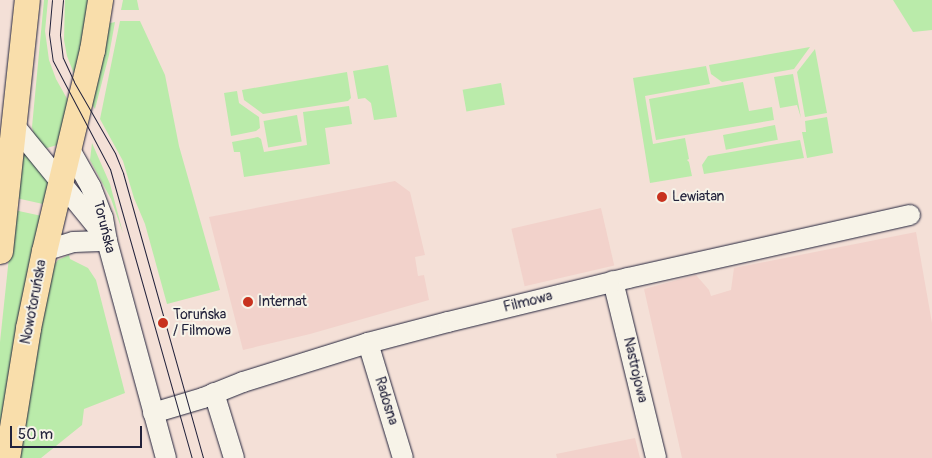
<!DOCTYPE html>
<meta charset="utf-8">
<style>
body{margin:0}
#map{position:relative;width:932px;height:458px;overflow:hidden;background:#f4e0d7;font-family:Pangolin,sans-serif}
div>[style]{position:absolute}
.built>*{inset:0;background:#f2d2cb;transform-origin:0 0}
.green>*{inset:0;background:#baebaa;transform-origin:0 0}
.roads{filter:drop-shadow(0 0 1px #22223b) drop-shadow(0 0 1px #22223b)}
.minor>*{height:20px;margin:-10px;padding:0 10px;transform-origin:10px;border-radius:10px;background:#f7f3e8}
.major>*{height:25px;margin:-12.5px;padding:0 12.5px;transform-origin:12.5px;border-radius:12.5px;background:#f9deab}
.tram>*{height:1px;margin:-0.5px;padding:0 0.5px;transform-origin:0.5px;border-radius:0.5px;background:#22223b}
.dots>*{width:14px;height:14px;translate:-50% -50%;box-sizing:border-box;border:2px solid #f7f3e8;border-radius:50%}
span{translate:-50% -50%;white-space:nowrap;text-align:center;line-height:1.15;-webkit-text-stroke:4px #f7f3e8;paint-order:stroke}
.poi-label{font-size:14px;color:#22223b}
.left{translate:0 -50%;text-align:left}
.street-label{font-size:14px;color:#22223b}
.scale{position:absolute;left:10px;top:426px;width:132px;height:22px;box-sizing:border-box;border:2px solid #22223b;border-top:0;padding-left:6px;font-size:15px;line-height:18px;white-space:nowrap;color:#22223b;-webkit-text-stroke:4px #f7f3e8;paint-order:stroke}
</style>
<div id="map">
<div class="built">
<i style="clip-path:polygon(395px 181px,410px 192px,425px 255px,415px 257px,418px 276px,424px 275px,429px 300px,310px 334px,243px 350px,209px 217px)"></i>
<i style="left:601px;top:208px;width:59px;height:92px;rotate:77deg"></i>
<i style="clip-path:polygon(916px 232px,932px 323px,932px 458px,682px 458px,644px 289px,696px 275px,709px 290px,711px 296px,731px 290px,734px 268px)"></i>
<i style="clip-path:polygon(635px 438px,640px 458px,557px 458px,556px 454px)"></i>
</div>
<div class="green">
<i style="clip-path:polygon(44px 0,48px 0,45px 31px,49px 60px,56px 79px,70px 104px,57px 145px,47px 148px,43px 148px,34px 135px,32px 127px)"></i>
<i style="clip-path:polygon(65px 0,91px 0,76px 79px,67px 56px,64px 40px)"></i>
<i style="clip-path:polygon(123px 0,137px 0,139px 10px,121px 10px)"></i>
<i style="clip-path:polygon(893px 0,932px 0,932px 30px,913px 32px)"></i>
<i style="clip-path:polygon(120px 21px,140px 21px,165px 75px,179px 146px,220px 290px,167px 304px,145px 224px,134px 198px,123px 161px,100px 119px)"></i>
<i style="clip-path:polygon(115px 22px,109px 55px,95px 109px,91px 103px,106px 24px)"></i>
<i style="clip-path:polygon(810px 47px,794px 69px,722px 82px,711px 74px,709px 65px)"></i>
<i style="clip-path:polygon(815px 49px,827px 113px,805px 117px,797px 72px)"></i>
<i style="clip-path:polygon(388px 65px,397px 117px,374px 120px,371px 103px,365px 98px,358px 99px,353px 71px)"></i>
<i style="clip-path:polygon(706px 66px,710px 84px,645px 96px,653px 144px,685px 138px,689px 159px,687px 160px,689px 162px,692px 176px,650px 183px,633px 78px)"></i>
<i style="clip-path:polygon(347px 72px,351px 98px,348px 101px,263px 114px,244px 100px,242px 90px)"></i>
<i style="clip-path:polygon(793px 74px,801px 118px,797px 105px,780px 108px,779px 103px,774px 77px)"></i>
<i style="clip-path:polygon(743px 82px,749px 111px,772px 107px,774px 120px,656px 140px,649px 99px)"></i>
<i style="left:501px;top:83px;width:22px;height:39px;rotate:80deg"></i>
<i style="clip-path:polygon(237px 91px,239px 103px,259px 117px,260px 128px,256px 131px,231px 136px,224px 93px)"></i>
<i style="clip-path:polygon(349px 106px,352px 124px,325px 128px,330px 164px,244px 177px,240px 152px,234px 152px,232px 142px,258px 137px,261px 139px,264px 152px,307px 145px,303px 112px)"></i>
<i style="left:297px;top:115px;width:27px;height:34px;rotate:80deg"></i>
<i style="clip-path:polygon(827px 117px,833px 153px,807px 158px,802px 132px,806px 132px,805px 121px)"></i>
<i style="left:775px;top:125px;width:15px;height:53px;rotate:79deg"></i>
<i style="clip-path:polygon(800px 140px,804px 158px,704px 174px,702px 165px,708px 156px)"></i>
<i style="clip-path:polygon(92px 143px,110px 184px,123px 233px,111px 199px,90px 160px)"></i>
<i style="clip-path:polygon(20px 147px,49px 179px,43px 204px,16px 198px)"></i>
<i style="clip-path:polygon(14px 210px,42px 216px,0 444px,0 342px)"></i>
<i style="clip-path:polygon(69px 255px,70px 259px,88px 268px,96px 280px,125px 393px,84px 409px,82px 425px,41px 458px,18px 458px,48px 272px,58px 260px)"></i>
</div>
<div class="roads">
<div class="minor">
<i style="left:14px;top:125px;width:139px;rotate:50.8deg"></i>
<i style="left:69px;top:148px;width:45px;rotate:60.6deg"></i>
<i style="left:91px;top:187px;width:33px;rotate:69deg"></i>
<i style="left:103px;top:218px;width:23px;rotate:80deg"></i>
<i style="left:107px;top:241px;width:225px;rotate:74.8deg"></i>
<i style="left:44px;top:251px;width:31px;rotate:-17deg"></i>
<i style="left:74px;top:242px;width:33px;rotate:-2deg"></i>
<i style="left:613px;top:281px;width:182px;rotate:76.3deg"></i>
<i style="left:368px;top:343px;width:120px;rotate:73.1deg"></i>
<i style="left:214px;top:393px;width:68px;rotate:72.9deg"></i>
<i style="left:153px;top:413px;width:52px;rotate:-16.7deg"></i>
<i style="left:203px;top:398px;width:43px;rotate:-21.8deg"></i>
<i style="left:243px;top:382px;width:131px;rotate:-17.3deg"></i>
<i style="left:368px;top:343px;width:83px;rotate:-14.7deg"></i>
<i style="left:448px;top:322px;width:185px;rotate:-13.7deg"></i>
<i style="left:628px;top:278px;width:289px;rotate:-12.6deg"></i>
</div>
<div class="major">
<i style="left:0;top:251px;width:252px;rotate:-83.9deg"></i>
<i style="left:7px;top:458px;width:132px;rotate:-80.8deg"></i>
<i style="left:28px;top:328px;width:79px;rotate:-78.3deg"></i>
<i style="left:44px;top:251px;width:207px;rotate:-76.6deg"></i>
<i style="left:92px;top:50px;width:51px;rotate:-80.9deg"></i>
</div>
</div>
<div class="tram">
<i style="left:52px;top:0;width:34px;rotate:95deg"></i>
<i style="left:49px;top:34px;width:27px;rotate:82deg"></i>
<i style="left:53px;top:61px;width:122px;rotate:62.2deg"></i>
<i style="left:110px;top:169px;width:300px;rotate:74.2deg"></i>
<i style="left:63px;top:0;width:35px;rotate:95deg"></i>
<i style="left:60px;top:35px;width:23px;rotate:83deg"></i>
<i style="left:63px;top:58px;width:26px;rotate:65deg"></i>
<i style="left:74px;top:82px;width:82px;rotate:60deg"></i>
<i style="left:115px;top:153px;width:22px;rotate:68deg"></i>
<i style="left:123px;top:173px;width:296px;rotate:74.3deg"></i>
</div>
<div class="dots">
<i style="left:662px;top:197px;background:#c8321e"></i>
<i style="left:248px;top:302px;background:#c8321e"></i>
<i style="left:163px;top:323px;background:#c8321e"></i>
</div>
<div class="poi-label">
<span class="left" style="left:672px;top:197px">Lewiatan</span>
<span class="left" style="left:258px;top:302px">Internat</span>
<span class="left" style="left:173px;top:323px">Toruńska<br>/ Filmowa</span>
</div>
<div class="street-label">
<span style="left:104px;top:227px;rotate:76deg">Toruńska</span>
<span style="left:34px;top:302px;rotate:-79deg">Nowotoruńska</span>
<span style="left:528px;top:302px;rotate:-14deg">Filmowa</span>
<span style="left:635px;top:370px;rotate:77deg">Nastrojowa</span>
<span style="left:386px;top:401px;rotate:73deg">Radosna</span>
</div>
<div class="scale">50 m</div>
</div>
